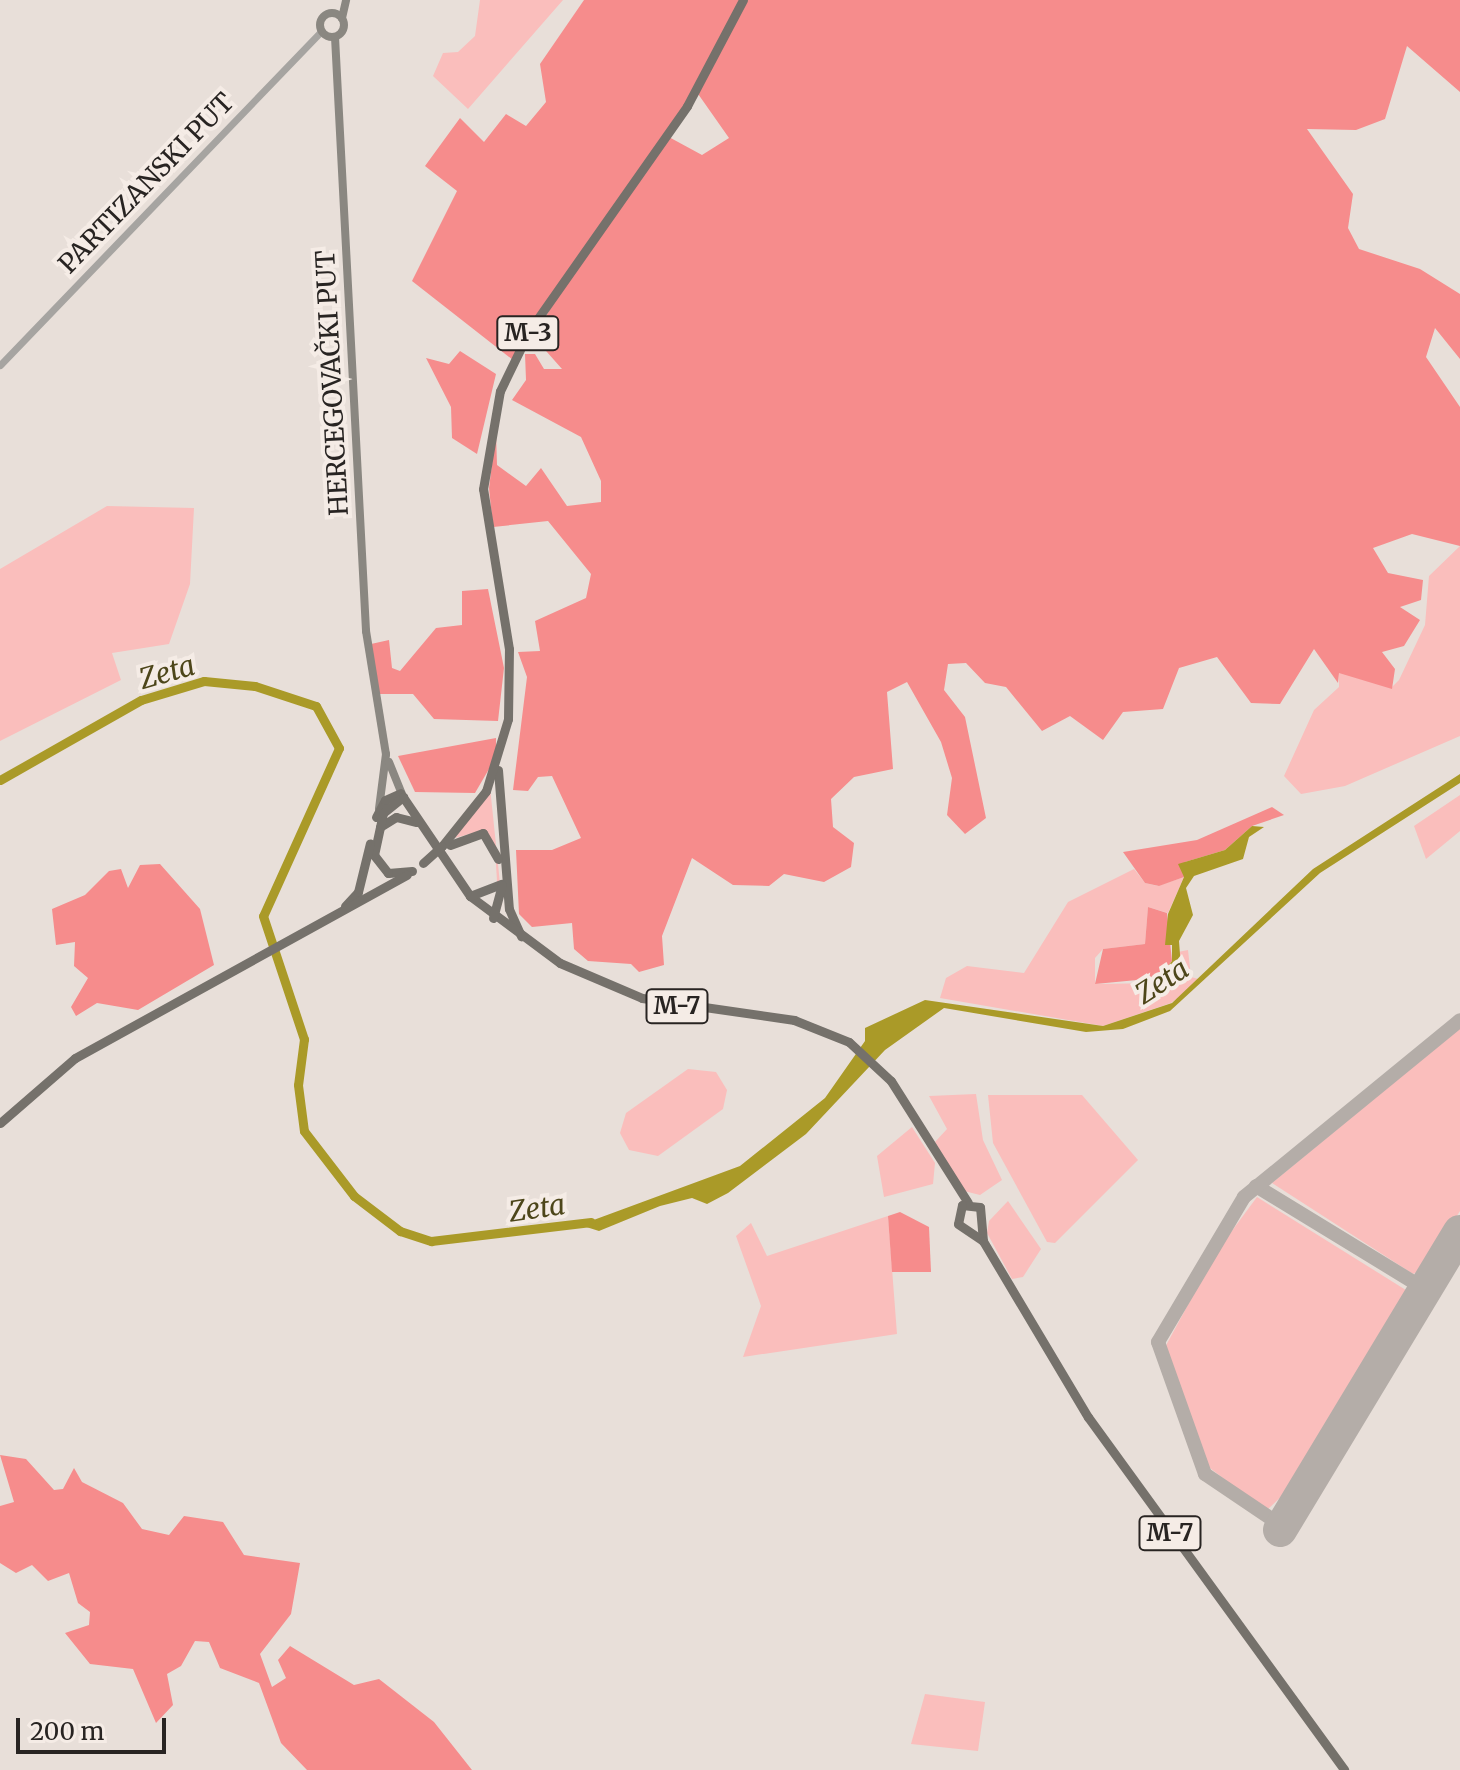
<!DOCTYPE html>
<meta charset="utf-8">
<style>
body{margin:0}
#map{position:relative;width:1460px;height:1770px;overflow:hidden;background:#e8dfd9;font-family:Merriweather,serif}
div>[style]{position:absolute}
.green>*{inset:0;background:#fabebc}
.forest>*{inset:0;background:#f68c8c}
.water>*{inset:0;background:#aa9a28}
.river>*{height:9px;margin:-4.5px;padding:0 4.5px;transform-origin:4.5px;border-radius:4.5px;background:#aa9a28}
.taxiway>*{height:14px;margin:-7px;padding:0 7px;transform-origin:7px;border-radius:7px;background:#b4ada8}
.runway>*{height:34px;margin:-17px;padding:0 17px;transform-origin:17px;border-radius:17px;background:#b4ada8}
.tertiary>*{height:7px;margin:-3.5px;padding:0 3.5px;transform-origin:3.5px;border-radius:3.5px;background:#a6a4a1}
.secondary>*{height:8px;margin:-4px;padding:0 4px;transform-origin:4px;border-radius:4px;background:#8a8781}
.secondary>.ring{margin:-4px;padding:0;box-sizing:content-box;background:none;border:8px solid #8a8781;border-radius:50%}
.primary>*{height:9px;margin:-4.5px;padding:0 4.5px;transform-origin:4.5px;border-radius:4.5px;background:#75716b}
.primary-bridge>*{height:9px;margin:-4.5px;padding:0 4.5px;transform-origin:4.5px;border-radius:4.5px;background:#75716b}
span{translate:-50% -50%;white-space:nowrap;text-align:center;line-height:1.15;-webkit-text-stroke:8px #f5ece6;paint-order:stroke}
.shield-label span{padding:2px 6px;background:#f5ece6;border:2px solid;border-radius:6px;-webkit-text-stroke-width:0}
.shield-label{font-size:24px;color:#282422;font-weight:700}
.street-label{font-size:26px;color:#282422}
.water-label{font-size:28px;color:#4d461a;font-style:italic}
.scale{position:absolute;left:16px;top:1718px;width:150px;height:36px;box-sizing:border-box;border:4px solid #282422;border-top:0;padding-left:10px;font-size:24px;line-height:28px;white-space:nowrap;color:#282422;-webkit-text-stroke:6px #f5ece6;paint-order:stroke}
</style>
<div id="map">
<div class="green">
<i style="clip-path:polygon(480px 0,563px 0,468px 109px,433px 76px,443px 53px,458px 52px,475px 36px)"></i>
<i style="clip-path:polygon(107px 506px,194px 508px,190px 584px,169px 644px,112px 653px,121px 680px,0 741px,0 569px)"></i>
<i style="clip-path:polygon(1460px 546px,1460px 736px,1345px 786px,1301px 794px,1284px 776px,1314px 710px,1339px 687px,1339px 672px,1391px 688px,1399px 680px,1425px 625px,1429px 576px)"></i>
<i style="clip-path:polygon(490px 787px,502px 903px,499px 913px,495px 849px,480px 831px,455px 838px)"></i>
<i style="clip-path:polygon(1460px 795px,1460px 831px,1426px 859px,1414px 826px)"></i>
<i style="clip-path:polygon(1134px 869px,1145px 883px,1158px 886px,1184px 877px,1168px 913px,1148px 907px,1145px 944px,1103px 949px,1095px 958px,1095px 984px,1162px 983px,1179px 973px,1178px 952px,1188px 950px,1191px 977px,1202px 980px,1171px 1003px,1103px 1026px,940px 998px,946px 978px,967px 966px,1024px 973px,1068px 902px)"></i>
<i style="clip-path:polygon(1460px 1028px,1460px 1211px,1424px 1269px,1413px 1274px,1272px 1183px)"></i>
<i style="clip-path:polygon(688px 1069px,716px 1072px,727px 1090px,723px 1109px,658px 1156px,629px 1150px,620px 1133px,626px 1113px)"></i>
<i style="clip-path:polygon(976px 1094px,983px 1140px,1002px 1180px,980px 1195px,964px 1191px,935px 1142px,947px 1129px,929px 1096px)"></i>
<i style="clip-path:polygon(988px 1095px,1082px 1095px,1138px 1160px,1055px 1243px,1047px 1242px,993px 1143px)"></i>
<i style="clip-path:polygon(912px 1127px,935px 1163px,933px 1184px,884px 1197px,877px 1156px)"></i>
<i style="clip-path:polygon(1257px 1197px,1409px 1292px,1291px 1487px,1266px 1511px,1206px 1465px,1163px 1351px,1217px 1251px)"></i>
<i style="clip-path:polygon(1008px 1201px,1041px 1249px,1023px 1277px,1012px 1279px,987px 1233px,989px 1221px)"></i>
<i style="clip-path:polygon(888px 1216px,897px 1334px,743px 1357px,761px 1306px,736px 1236px,751px 1223px,767px 1256px)"></i>
<i style="clip-path:polygon(925px 1694px,985px 1702px,978px 1751px,911px 1744px)"></i>
</div>
<div class="forest">
<i style="clip-path:polygon(evenodd,584px 0,1460px 0,1460px 92px,1407px 46px,1385px 119px,1356px 130px,1307px 129px,1353px 194px,1348px 228px,1359px 249px,1420px 269px,1460px 294px,1460px 359px,1435px 328px,1426px 357px,1460px 407px,1460px 546px,1412px 534px,1373px 548px,1388px 573px,1423px 580px,1421px 600px,1400px 607px,1420px 620px,1404px 646px,1382px 652px,1395px 669px,1392px 689px,1339px 673px,1338px 683px,1314px 649px,1280px 704px,1251px 703px,1217px 657px,1179px 668px,1163px 709px,1123px 712px,1103px 740px,1070px 716px,1042px 731px,1006px 687px,985px 683px,966px 663px,948px 664px,944px 690px,965px 717px,986px 818px,965px 834px,947px 815px,952px 778px,941px 742px,907px 682px,887px 692px,893px 769px,854px 777px,831px 799px,833px 827px,854px 843px,851px 867px,824px 882px,784px 874px,769px 886px,733px 885px,692px 858px,662px 936px,664px 965px,639px 972px,631px 964px,588px 961px,574px 949px,572px 923px,532px 927px,519px 914px,516px 850px,552px 850px,581px 838px,552px 776px,538px 777px,528px 791px,513px 790px,527px 677px,518px 652px,540px 651px,535px 621px,586px 598px,591px 574px,548px 521px,493px 527px,489px 488px,496px 433px,497px 465px,526px 486px,541px 468px,567px 506px,601px 502px,601px 481px,581px 437px,512px 400px,526px 380px,525px 354px,535px 354px,544px 369px,562px 369px,539px 343px,542px 323px,573px 270px,513px 360px,412px 281px,457px 191px,425px 166px,460px 118px,484px 142px,506px 114px,526px 126px,546px 102px,540px 64px,584px 0,696px 91px,729px 138px,702px 155px,667px 136px,696px 91px)"></i>
<i style="clip-path:polygon(460px 351px,496px 374px,477px 454px,452px 438px,451px 407px,426px 358px,449px 364px)"></i>
<i style="clip-path:polygon(488px 589px,504px 668px,498px 721px,434px 719px,413px 694px,379px 694px,371px 644px,389px 640px,392px 668px,400px 671px,436px 628px,462px 625px,462px 591px)"></i>
<i style="clip-path:polygon(496px 738px,496px 757px,475px 793px,415px 792px,398px 756px)"></i>
<i style="clip-path:polygon(1272px 807px,1284px 815px,1252px 826px,1225px 850px,1185px 862px,1184px 877px,1159px 886px,1145px 883px,1123px 852px,1197px 840px)"></i>
<i style="clip-path:polygon(160px 864px,200px 909px,214px 965px,138px 1010px,97px 1003px,76px 1016px,71px 1007px,88px 978px,74px 966px,75px 942px,56px 945px,52px 909px,85px 895px,109px 871px,121px 869px,128px 888px,140px 865px)"></i>
<i style="clip-path:polygon(1148px 907px,1167px 913px,1172px 961px,1158px 978px,1095px 984px,1103px 949px,1145px 944px)"></i>
<i style="clip-path:polygon(900px 1212px,929px 1227px,931px 1272px,892px 1272px,888px 1216px)"></i>
<i style="clip-path:polygon(0 1455px,26px 1459px,54px 1490px,63px 1489px,74px 1468px,82px 1482px,123px 1503px,142px 1529px,169px 1535px,184px 1516px,223px 1522px,244px 1555px,300px 1563px,291px 1614px,260px 1654px,272px 1687px,286px 1678px,278px 1660px,290px 1646px,354px 1685px,379px 1679px,434px 1722px,472px 1770px,307px 1770px,281px 1743px,259px 1683px,220px 1668px,209px 1642px,195px 1641px,181px 1666px,167px 1674px,173px 1705px,156px 1723px,133px 1669px,90px 1664px,65px 1633px,89px 1625px,90px 1612px,78px 1603px,69px 1573px,48px 1581px,32px 1565px,16px 1573px,0 1563px,0 1506px,14px 1502px)"></i>
</div>
<div class="water">
<i style="clip-path:polygon(1460px 774px,1460px 783px,1320px 873px,1170px 1011px,1123px 1029px,1086px 1032px,944px 1008px,885px 1050px,806px 1134px,728px 1193px,707px 1204px,692px 1198px,660px 1206px,599px 1231px,580px 1225px,740px 1166px,825px 1098px,865px 1041px,865px 1028px,925px 1000px,1103px 1026px,1172px 1003px,1313px 869px)"></i>
<i style="clip-path:polygon(1252px 826px,1264px 827px,1249px 837px,1243px 859px,1194px 876px,1186px 888px,1193px 915px,1179px 941px,1181px 968px,1176px 979px,1162px 983px,1158px 978px,1172px 961px,1172px 945px,1165px 945px,1168px 914px,1184px 877px,1178px 864px,1225px 850px)"></i>
</div>
<div class="river">
<i style="left:0;top:780px;width:162px;rotate:-29.6deg"></i>
<i style="left:141px;top:700px;width:66px;rotate:-16.8deg"></i>
<i style="left:204px;top:681px;width:51px;rotate:5.6deg"></i>
<i style="left:255px;top:686px;width:64px;rotate:18.2deg"></i>
<i style="left:316px;top:706px;width:48px;rotate:61.3deg"></i>
<i style="left:339px;top:748px;width:184px;rotate:114.3deg"></i>
<i style="left:263px;top:916px;width:130px;rotate:71.6deg"></i>
<i style="left:304px;top:1039px;width:46px;rotate:97.4deg"></i>
<i style="left:298px;top:1085px;width:46px;rotate:82.6deg"></i>
<i style="left:304px;top:1131px;width:82px;rotate:52.4deg"></i>
<i style="left:354px;top:1196px;width:58px;rotate:37.3deg"></i>
<i style="left:400px;top:1231px;width:33px;rotate:18deg"></i>
<i style="left:431px;top:1241px;width:161px;rotate:-6.8deg"></i>
</div>
<div class="taxiway">
<i style="left:1256px;top:1186px;width:198px;rotate:31.4deg"></i>
<i style="left:1282px;top:1526px;width:93px;rotate:-146deg"></i>
<i style="left:1205px;top:1474px;width:140px;rotate:-109.6deg"></i>
<i style="left:1158px;top:1342px;width:169px;rotate:-59.3deg"></i>
<i style="left:1244px;top:1197px;width:279px;rotate:-39.3deg"></i>
</div>
<div class="runway">
<i style="left:1280px;top:1530px;width:348px;rotate:-58.9deg"></i>
</div>
<div class="tertiary">
<i style="left:0;top:365px;width:463px;rotate:-46.1deg"></i>
</div>
<div class="secondary">
<i class="ring" style="left:320px;top:13px;width:16px;height:16px"></i>
<i style="left:342px;top:18px;width:18px;rotate:-77deg"></i>
<i style="left:335px;top:37px;width:595px;rotate:87.01deg"></i>
<i style="left:366px;top:631px;width:125px;rotate:80.8deg"></i>
<i style="left:386px;top:754px;width:55px;rotate:97.3deg"></i>
<i style="left:389px;top:762px;width:38px;rotate:68deg"></i>
</div>
<div class="primary">
<i style="left:498px;top:770px;width:139px;rotate:85.5deg"></i>
<i style="left:509px;top:909px;width:30px;rotate:66deg"></i>
<i style="left:376px;top:817px;width:19px;rotate:-62deg"></i>
<i style="left:385px;top:800px;width:17px;rotate:-24deg"></i>
<i style="left:380px;top:827px;width:19px;rotate:-32deg"></i>
<i style="left:396px;top:817px;width:21px;rotate:14deg"></i>
<i style="left:450px;top:845px;width:35px;rotate:-20deg"></i>
<i style="left:483px;top:833px;width:30px;rotate:60deg"></i>
<i style="left:442px;top:846px;width:70px;rotate:-51.3deg"></i>
<i style="left:486px;top:791px;width:75px;rotate:-73deg"></i>
<i style="left:508px;top:719px;width:70px;rotate:-89.2deg"></i>
<i style="left:509px;top:649px;width:162px;rotate:-99.2deg"></i>
<i style="left:483px;top:489px;width:99px;rotate:-80.2deg"></i>
<i style="left:500px;top:391px;width:67px;rotate:-64.2deg"></i>
<i style="left:529px;top:331px;width:275px;rotate:-54.9deg"></i>
<i style="left:687px;top:106px;width:120px;rotate:-62.2deg"></i>
<i style="left:412px;top:871px;width:24px;rotate:175deg"></i>
<i style="left:388px;top:873px;width:23px;rotate:-128deg"></i>
<i style="left:374px;top:855px;width:43px;rotate:-77.9deg"></i>
<i style="left:383px;top:813px;width:26px;rotate:-39deg"></i>
<i style="left:403px;top:797px;width:120px;rotate:55.9deg"></i>
<i style="left:470px;top:896px;width:112px;rotate:36.7deg"></i>
<i style="left:560px;top:963px;width:89px;rotate:23.1deg"></i>
<i style="left:642px;top:998px;width:154px;rotate:8.2deg"></i>
<i style="left:794px;top:1020px;width:59px;rotate:21.8deg"></i>
<i style="left:849px;top:1042px;width:57px;rotate:42.9deg"></i>
<i style="left:891px;top:1081px;width:144px;rotate:57.7deg"></i>
<i style="left:470px;top:896px;width:34px;rotate:-21deg"></i>
<i style="left:345px;top:906px;width:19px;rotate:-47deg"></i>
<i style="left:358px;top:892px;width:50px;rotate:-76.2deg"></i>
<i style="left:493px;top:918px;width:34px;rotate:-75deg"></i>
<i style="left:0;top:1123px;width:99px;rotate:-40.9deg"></i>
<i style="left:75px;top:1058px;width:379px;rotate:-28.9deg"></i>
<i style="left:983px;top:1241px;width:34px;rotate:-95deg"></i>
<i style="left:980px;top:1207px;width:18px;rotate:-174deg"></i>
<i style="left:962px;top:1205px;width:19px;rotate:102deg"></i>
<i style="left:958px;top:1224px;width:30px;rotate:34deg"></i>
<i style="left:983px;top:1241px;width:205px;rotate:59.2deg"></i>
<i style="left:1088px;top:1417px;width:436px;rotate:54deg"></i>
</div>
<div class="primary-bridge">
<i style="left:423px;top:863px;width:25px;rotate:-42deg"></i>
</div>
<div class="shield-label">
<span style="left:528px;top:333px">M-3</span>
<span style="left:677px;top:1006px">M-7</span>
<span style="left:1170px;top:1533px">M-7</span>
</div>
<div class="street-label">
<span style="left:146px;top:183px;rotate:-46deg">PARTIZANSKI PUT</span>
<span style="left:332px;top:383px;rotate:-93deg">HERCEGOVAČKI PUT</span>
</div>
<div class="water-label">
<span style="left:167px;top:672px;rotate:-16deg">Zeta</span>
<span style="left:1162px;top:981px;rotate:-33deg">Zeta</span>
<span style="left:537px;top:1208px;rotate:-8deg">Zeta</span>
</div>
<div class="scale">200 m</div>
</div>
